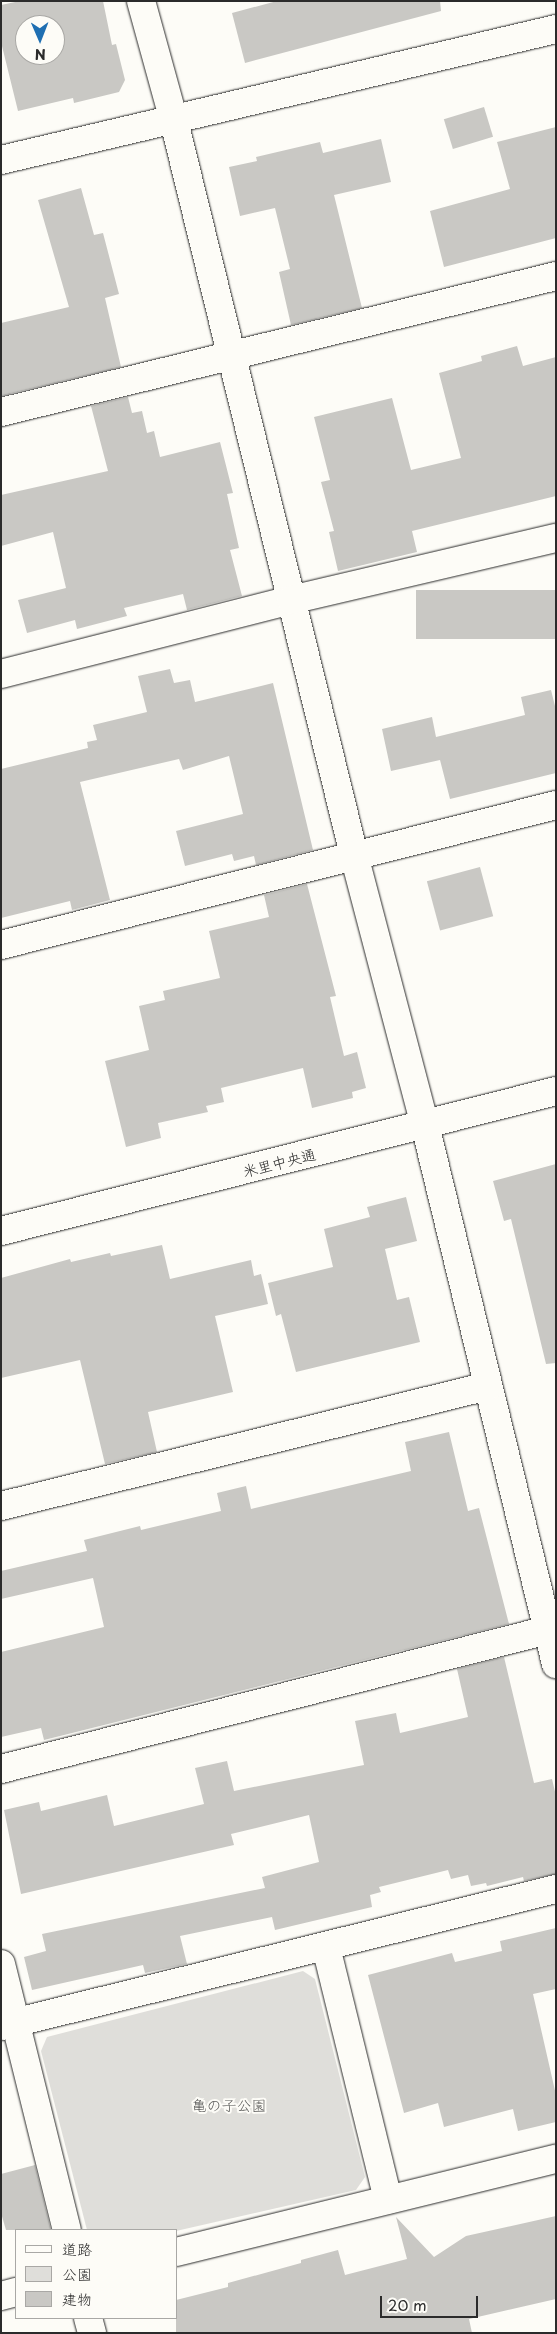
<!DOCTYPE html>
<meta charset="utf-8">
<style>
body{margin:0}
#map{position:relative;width:557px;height:2334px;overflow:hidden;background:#fdfcf7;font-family:"Playpen Sans","Klee One",sans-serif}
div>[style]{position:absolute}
.green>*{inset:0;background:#dfdeda}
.building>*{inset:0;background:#c9c8c4;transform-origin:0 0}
.roads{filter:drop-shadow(0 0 1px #2b2b2b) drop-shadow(0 0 1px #2b2b2b)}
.street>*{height:28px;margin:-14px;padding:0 14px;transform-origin:14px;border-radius:14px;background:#fdfcf7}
.secondary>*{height:28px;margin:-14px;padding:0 14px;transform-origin:14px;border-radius:14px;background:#fdfcf7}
span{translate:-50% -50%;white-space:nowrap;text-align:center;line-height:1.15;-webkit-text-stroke:4px #fdfcf7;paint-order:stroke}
.street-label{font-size:15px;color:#2b2b2b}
.park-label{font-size:15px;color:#585857}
.frame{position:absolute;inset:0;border:2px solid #2b2b2b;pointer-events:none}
.legend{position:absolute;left:15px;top:2229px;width:162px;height:90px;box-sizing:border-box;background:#fdfcf7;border:1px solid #a9a8a5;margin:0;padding:6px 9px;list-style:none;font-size:15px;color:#2b2b2b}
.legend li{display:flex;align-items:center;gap:10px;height:25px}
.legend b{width:25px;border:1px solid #a9a8a5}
.north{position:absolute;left:15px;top:15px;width:50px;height:50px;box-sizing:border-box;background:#fdfcf7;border:1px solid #a9a8a5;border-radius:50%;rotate:179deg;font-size:14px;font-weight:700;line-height:20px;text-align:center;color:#2b2b2b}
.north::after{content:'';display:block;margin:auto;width:18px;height:22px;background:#1f6fb2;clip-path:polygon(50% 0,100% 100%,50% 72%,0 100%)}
.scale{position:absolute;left:380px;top:2296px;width:98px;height:22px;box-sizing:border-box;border:2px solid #2b2b2b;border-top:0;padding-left:6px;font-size:15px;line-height:18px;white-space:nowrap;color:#2b2b2b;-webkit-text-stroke:4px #fdfcf7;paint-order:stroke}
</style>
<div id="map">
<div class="green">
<i style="clip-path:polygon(303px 1971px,315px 1979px,365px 2177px,356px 2190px,176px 2231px,87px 2230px,41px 2051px,47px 2037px)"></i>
</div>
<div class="building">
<i style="clip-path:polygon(evenodd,20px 1px,103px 1px,112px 45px,116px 44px,125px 80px,119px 92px,74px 103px,73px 98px,18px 111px,1px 42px,1px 5px,20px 1px,25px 25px,55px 25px,55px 55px,25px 55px,25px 25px)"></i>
<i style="clip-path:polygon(277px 1px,440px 1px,441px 11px,245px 63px,232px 13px)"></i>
<i style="left:484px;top:107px;width:31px;height:42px;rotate:73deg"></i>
<i style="clip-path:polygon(556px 127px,556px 238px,444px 267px,430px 211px,510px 189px,497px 142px)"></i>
<i style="clip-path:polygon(381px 139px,391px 182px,334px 195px,362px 308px,291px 325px,279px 272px,290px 269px,275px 208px,240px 216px,229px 167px,257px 161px,256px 157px,320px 142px,323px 153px)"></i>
<i style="clip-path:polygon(81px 188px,94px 235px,103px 233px,119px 294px,105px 298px,121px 367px,1px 396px,1px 323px,69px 307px,38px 200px)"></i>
<i style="clip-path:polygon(517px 346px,523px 366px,556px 357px,556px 496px,412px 531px,417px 552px,338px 571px,329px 532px,334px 531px,321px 482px,330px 480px,314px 417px,392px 398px,411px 470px,461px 458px,439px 373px,482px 361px,481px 356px)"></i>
<i style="clip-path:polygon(128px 397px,132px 413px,142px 411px,147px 433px,154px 431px,160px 457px,220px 442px,233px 493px,227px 494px,239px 548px,230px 550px,242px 596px,187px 610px,183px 594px,124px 608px,127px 616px,77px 629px,75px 620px,27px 633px,18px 600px,66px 588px,53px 532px,1px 546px,1px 495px,108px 471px,91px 406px)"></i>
<i style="left:556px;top:590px;width:49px;height:140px;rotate:90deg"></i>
<i style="clip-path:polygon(170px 669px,174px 683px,190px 680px,195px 702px,273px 683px,313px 850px,256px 865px,254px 856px,234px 861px,232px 854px,185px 866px,176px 831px,243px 814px,229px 756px,183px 770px,179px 759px,80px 782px,110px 900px,72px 910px,70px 901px,1px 918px,1px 769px,88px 748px,87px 742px,97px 740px,93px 725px,147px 712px,138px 676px)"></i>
<i style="clip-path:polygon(551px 690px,556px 710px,556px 773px,450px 799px,440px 760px,391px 771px,382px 729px,432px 717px,436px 737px,525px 715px,521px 697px)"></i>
<i style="left:480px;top:867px;width:51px;height:55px;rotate:75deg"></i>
<i style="clip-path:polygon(307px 884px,336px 996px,330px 997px,344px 1056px,357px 1052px,366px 1088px,352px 1092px,353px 1098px,312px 1108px,303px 1068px,221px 1088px,224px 1102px,206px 1106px,208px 1112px,158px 1123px,161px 1138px,126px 1147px,105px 1061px,149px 1050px,139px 1006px,165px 1000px,163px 991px,220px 978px,209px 931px,269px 917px,264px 895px)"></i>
<i style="clip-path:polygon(556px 1164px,556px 1363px,546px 1364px,511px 1219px,504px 1221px,493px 1181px)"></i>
<i style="clip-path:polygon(406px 1197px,417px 1241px,385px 1249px,397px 1300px,409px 1297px,420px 1342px,296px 1372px,281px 1314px,276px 1316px,268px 1283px,333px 1267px,324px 1229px,370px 1217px,367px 1207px)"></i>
<i style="clip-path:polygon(162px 1245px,170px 1279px,251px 1260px,254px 1276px,261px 1274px,268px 1304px,215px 1316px,233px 1392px,148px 1412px,157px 1452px,105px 1464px,80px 1360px,1px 1378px,1px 1278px,70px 1259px,71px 1262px,110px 1253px,111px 1256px)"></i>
<i style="clip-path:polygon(449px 1432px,468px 1511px,479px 1508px,509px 1624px,44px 1740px,41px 1728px,1px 1737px,1px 1652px,104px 1627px,93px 1578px,1px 1599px,1px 1571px,87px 1551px,84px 1540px,140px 1526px,141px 1530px,221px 1511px,217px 1493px,246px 1486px,251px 1509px,411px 1471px,405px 1442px)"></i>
<i style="clip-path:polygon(504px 1657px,534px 1783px,552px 1779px,556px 1796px,556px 1874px,524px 1881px,523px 1877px,487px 1886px,486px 1883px,471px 1886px,468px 1875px,451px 1879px,448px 1870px,379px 1887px,381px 1892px,370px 1895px,372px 1907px,275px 1930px,272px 1917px,180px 1936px,187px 1964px,145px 1973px,143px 1965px,32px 1990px,24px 1957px,46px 1951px,42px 1934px,265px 1888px,262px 1877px,319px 1862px,309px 1815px,231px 1834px,234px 1845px,21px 1894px,4px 1810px,39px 1802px,41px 1811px,107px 1795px,114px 1826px,204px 1804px,195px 1768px,227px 1761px,234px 1791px,364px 1765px,355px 1721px,396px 1713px,400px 1733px,468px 1717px,457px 1669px)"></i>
<i style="clip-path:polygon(556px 1928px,556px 1989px,533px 1994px,556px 2095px,556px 2122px,518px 2131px,513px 2109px,444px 2127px,438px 2103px,404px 2113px,368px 1975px,452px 1953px,455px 1962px,502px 1951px,500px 1941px)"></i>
<i style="clip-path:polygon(35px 2165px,51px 2230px,6px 2230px,1px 2213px,1px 2174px)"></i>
<i style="clip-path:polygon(556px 2216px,556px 2299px,469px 2319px,472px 2333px,176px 2333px,176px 2300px,228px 2287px,228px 2283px,301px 2263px,301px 2260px,338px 2250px,345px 2275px,407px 2259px,396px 2217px,434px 2257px,466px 2236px)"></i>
</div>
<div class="roads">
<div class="street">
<i style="left:141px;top:1px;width:124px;rotate:74.6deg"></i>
<i style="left:174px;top:121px;width:756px;rotate:76.22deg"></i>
<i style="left:354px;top:855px;width:279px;rotate:75.3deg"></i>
<i style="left:425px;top:1125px;width:555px;rotate:76.34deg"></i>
<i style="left:1px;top:160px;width:570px;rotate:-13.28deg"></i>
<i style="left:1px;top:412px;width:571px;rotate:-13.77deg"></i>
<i style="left:1px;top:674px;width:299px;rotate:-14.3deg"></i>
<i style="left:291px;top:600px;width:272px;rotate:-13.2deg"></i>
<i style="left:1px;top:945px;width:572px;rotate:-14.16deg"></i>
<i style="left:1px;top:1506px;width:502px;rotate:-13.84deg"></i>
<i style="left:1px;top:1769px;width:564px;rotate:-14.26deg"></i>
<i style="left:326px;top:1947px;width:260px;rotate:76.2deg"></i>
<i style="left:1px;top:1964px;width:274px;rotate:76.1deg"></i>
<i style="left:1px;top:2026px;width:572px;rotate:-13.87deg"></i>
<i style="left:176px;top:2252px;width:391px;rotate:-13.8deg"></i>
<i style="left:1px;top:2296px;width:16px;rotate:-15deg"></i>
<i style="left:88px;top:2318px;width:16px;rotate:75deg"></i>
</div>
<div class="secondary">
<i style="left:1px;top:1231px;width:572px;rotate:-14.16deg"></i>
</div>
</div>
<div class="street-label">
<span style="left:279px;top:1162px;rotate:-14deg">米里中央通</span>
</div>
<div class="park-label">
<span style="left:229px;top:2105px">亀の子公園</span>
</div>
<div class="frame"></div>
<ul class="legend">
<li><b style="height:6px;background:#fdfcf7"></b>道路</li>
<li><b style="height:14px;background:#dfdeda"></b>公園</li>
<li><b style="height:14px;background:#c9c8c4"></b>建物</li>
</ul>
<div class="north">N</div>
<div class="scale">20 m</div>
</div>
